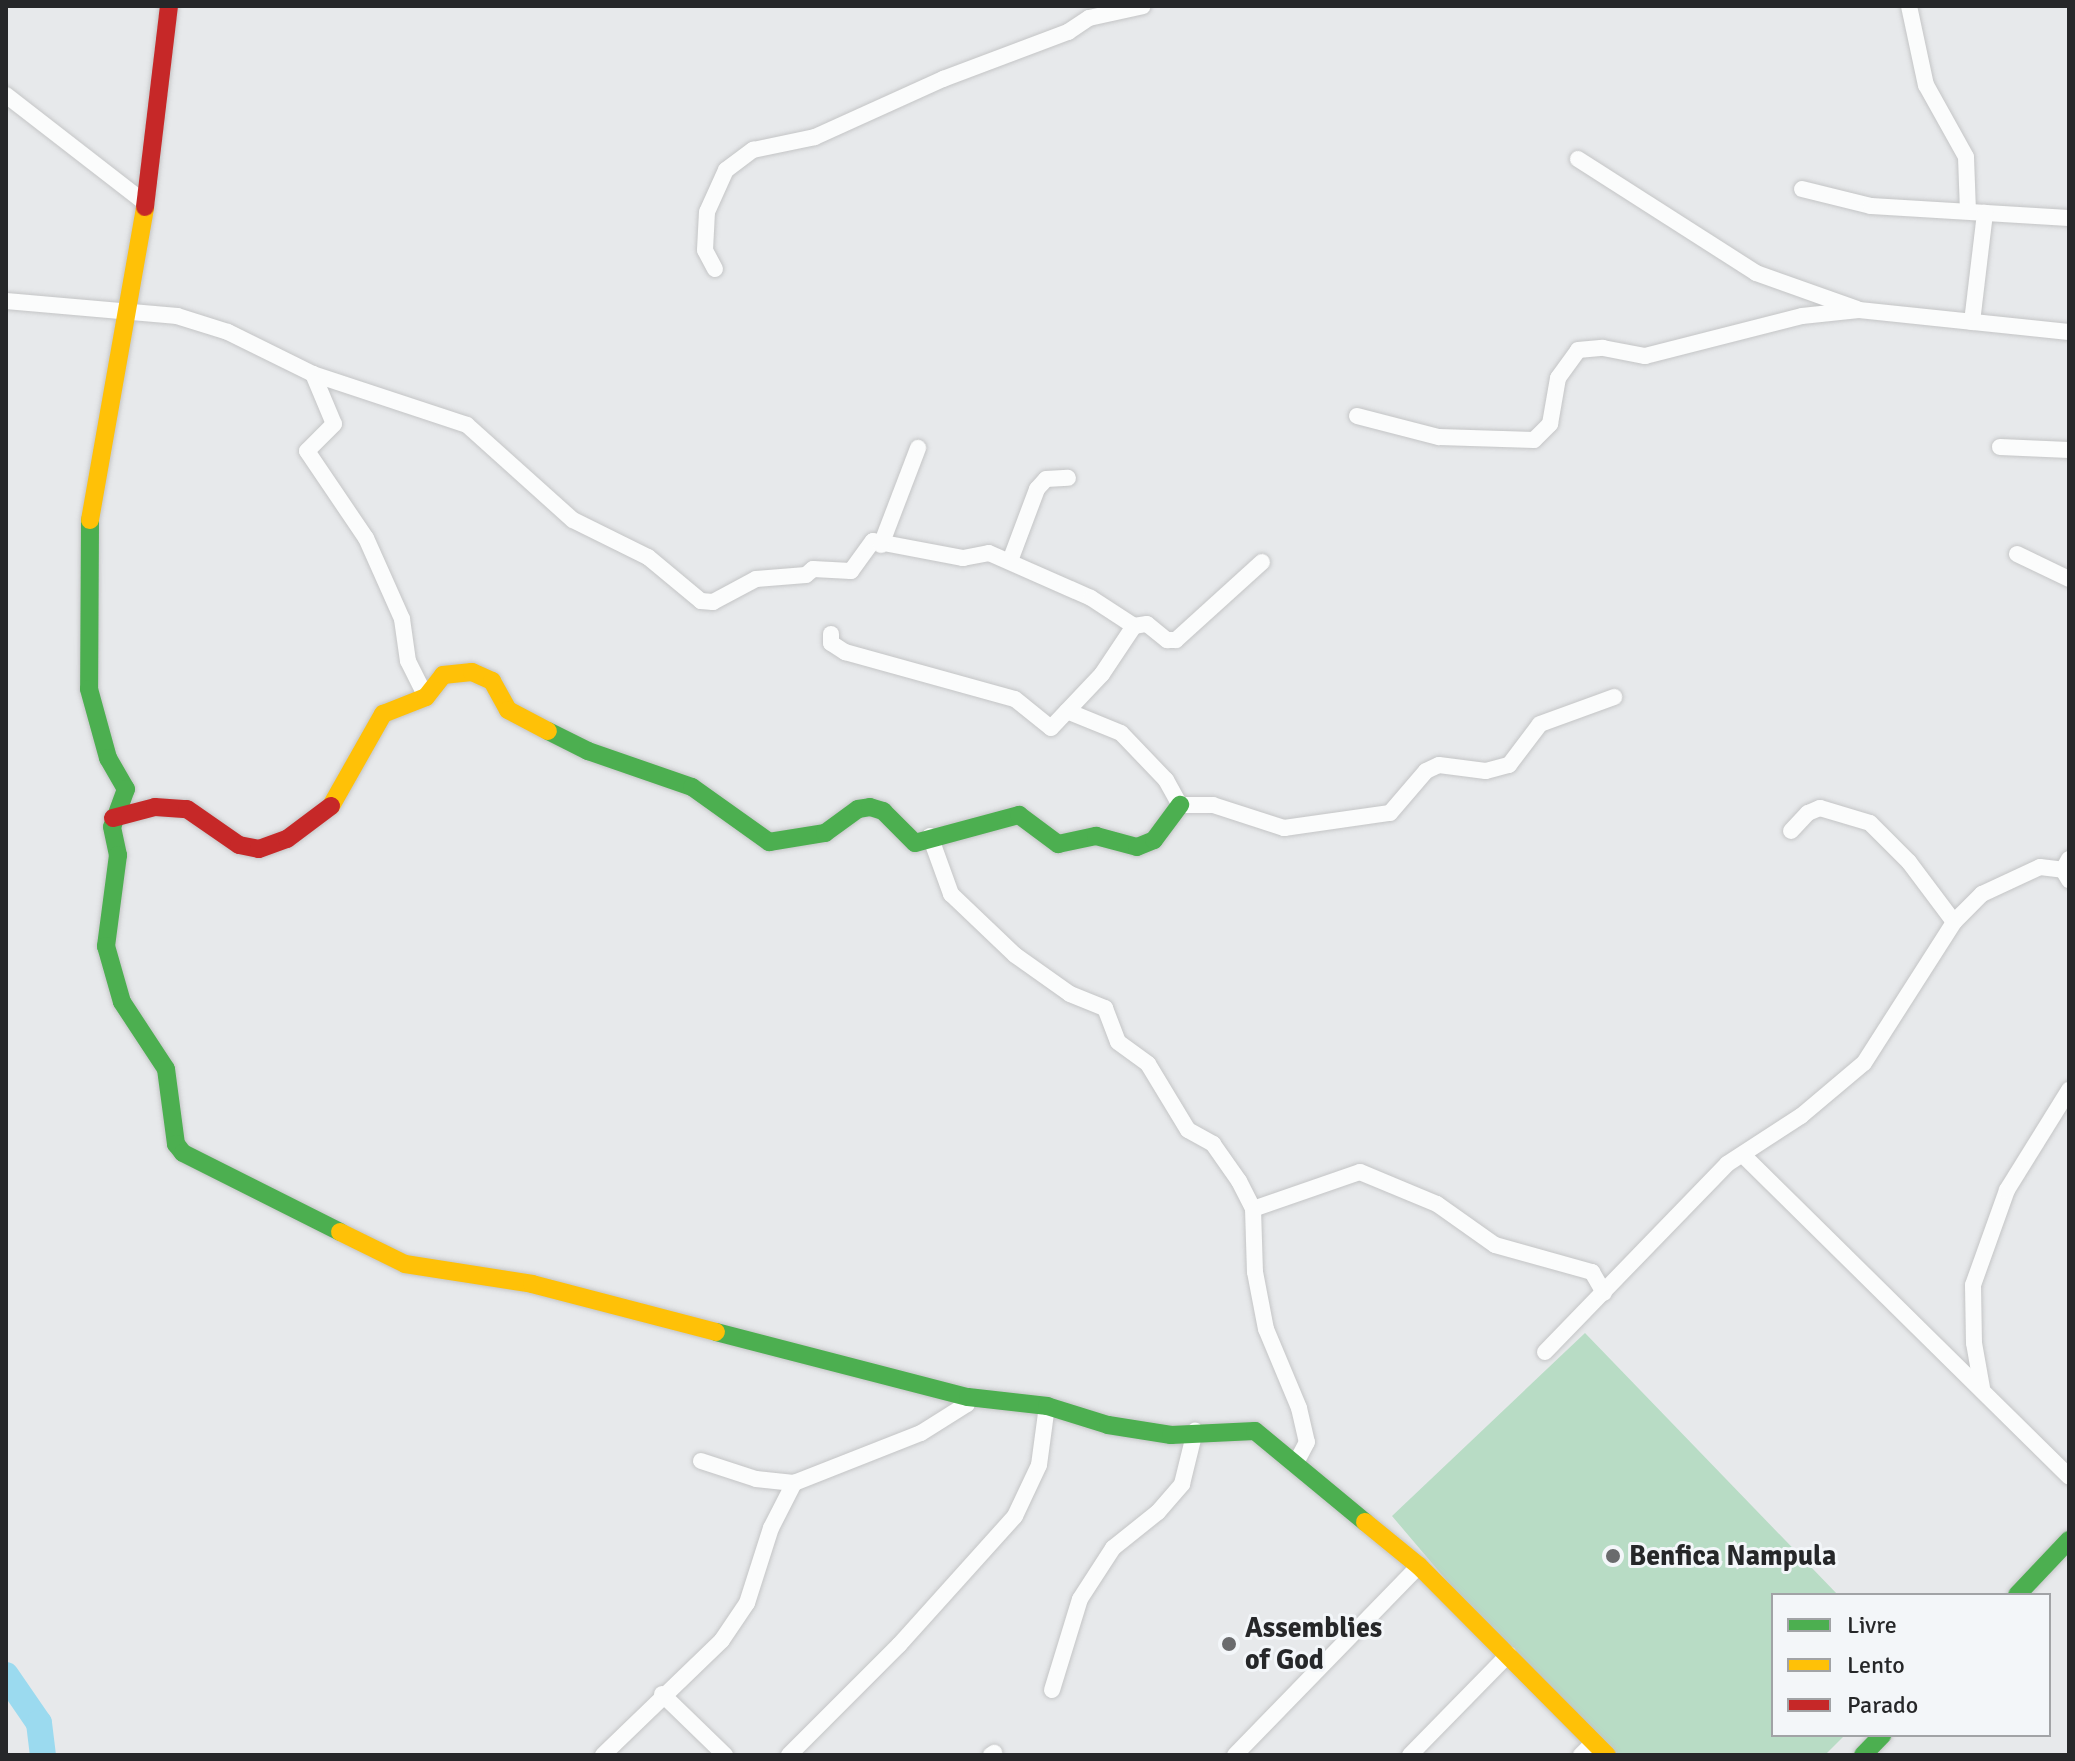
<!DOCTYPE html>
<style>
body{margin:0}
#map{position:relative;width:2075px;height:1761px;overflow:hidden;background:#e7e9eb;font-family:Signika,sans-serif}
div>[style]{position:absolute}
.green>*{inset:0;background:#b8dcc5}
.river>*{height:26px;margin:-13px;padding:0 13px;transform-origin:13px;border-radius:13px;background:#9bdaef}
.roads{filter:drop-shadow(0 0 2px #c4c5c6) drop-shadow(0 0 2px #c4c5c6)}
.street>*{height:16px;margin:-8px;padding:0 8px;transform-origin:8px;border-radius:8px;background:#fbfcfc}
.fast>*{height:18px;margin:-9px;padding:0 9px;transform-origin:9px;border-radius:9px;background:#4caf50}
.slow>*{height:18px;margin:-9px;padding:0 9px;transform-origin:9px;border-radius:9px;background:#ffc107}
.jam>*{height:18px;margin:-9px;padding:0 9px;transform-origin:9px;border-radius:9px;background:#c62828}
.dots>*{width:22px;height:22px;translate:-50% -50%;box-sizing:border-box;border:4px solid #f3f6f9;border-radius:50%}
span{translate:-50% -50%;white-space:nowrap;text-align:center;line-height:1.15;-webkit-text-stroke:6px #f3f6f9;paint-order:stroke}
.poi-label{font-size:28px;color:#262729;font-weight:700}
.left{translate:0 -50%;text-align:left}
.frame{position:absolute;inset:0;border:8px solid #262729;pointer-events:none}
.legend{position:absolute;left:1771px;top:1593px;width:280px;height:144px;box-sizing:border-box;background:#f3f6f9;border:2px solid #a1a3a6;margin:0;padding:10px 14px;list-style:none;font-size:24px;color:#262729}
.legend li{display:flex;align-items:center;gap:16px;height:40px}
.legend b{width:40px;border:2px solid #a1a3a6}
</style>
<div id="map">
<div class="green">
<i style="clip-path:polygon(1585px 1333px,1838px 1595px,1773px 1595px,1773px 1735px,1845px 1735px,1825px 1755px,1607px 1755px,1509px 1654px,1392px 1516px)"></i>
</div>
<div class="river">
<i style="left:6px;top:1675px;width:58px;rotate:55.5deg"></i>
<i style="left:39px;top:1723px;width:32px;rotate:83deg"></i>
</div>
<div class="roads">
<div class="street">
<i style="left:1909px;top:6px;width:81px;rotate:77.9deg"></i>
<i style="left:1926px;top:85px;width:82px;rotate:60.9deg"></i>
<i style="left:1966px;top:157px;width:54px;rotate:87.9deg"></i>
<i style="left:6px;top:95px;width:176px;rotate:37.8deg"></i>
<i style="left:1578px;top:159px;width:211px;rotate:32.6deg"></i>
<i style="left:1756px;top:273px;width:107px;rotate:19.6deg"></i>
<i style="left:1802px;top:189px;width:71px;rotate:13.8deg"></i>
<i style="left:1871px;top:206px;width:198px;rotate:3.5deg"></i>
<i style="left:715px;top:269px;width:21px;rotate:-118deg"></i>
<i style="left:705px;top:250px;width:38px;rotate:-87deg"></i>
<i style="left:707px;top:212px;width:46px;rotate:-65.7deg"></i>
<i style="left:726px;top:170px;width:34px;rotate:-37deg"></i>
<i style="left:753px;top:150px;width:63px;rotate:-11.8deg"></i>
<i style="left:815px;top:137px;width:141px;rotate:-24.4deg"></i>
<i style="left:943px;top:79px;width:134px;rotate:-20.6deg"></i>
<i style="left:1068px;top:32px;width:25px;rotate:-34deg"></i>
<i style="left:1089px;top:18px;width:55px;rotate:-12.5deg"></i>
<i style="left:6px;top:301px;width:172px;rotate:5deg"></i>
<i style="left:177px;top:316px;width:53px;rotate:17.4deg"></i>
<i style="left:228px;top:332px;width:95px;rotate:26.3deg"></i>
<i style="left:313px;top:374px;width:162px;rotate:18.3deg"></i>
<i style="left:467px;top:425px;width:142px;rotate:41.9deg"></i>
<i style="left:573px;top:520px;width:84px;rotate:26.3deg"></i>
<i style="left:648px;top:557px;width:69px;rotate:39.7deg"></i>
<i style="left:701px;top:601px;width:12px;rotate:5deg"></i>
<i style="left:713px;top:602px;width:49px;rotate:-28.1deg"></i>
<i style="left:756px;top:579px;width:50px;rotate:-4.6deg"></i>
<i style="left:806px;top:575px;width:9px;rotate:-41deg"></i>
<i style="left:813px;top:569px;width:38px;rotate:3deg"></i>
<i style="left:851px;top:571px;width:37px;rotate:-54deg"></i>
<i style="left:873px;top:541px;width:92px;rotate:10.7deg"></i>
<i style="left:963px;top:558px;width:26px;rotate:-11deg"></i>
<i style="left:989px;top:553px;width:111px;rotate:23.8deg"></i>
<i style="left:1091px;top:598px;width:51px;rotate:33.1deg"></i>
<i style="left:1972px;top:322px;width:110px;rotate:-83.2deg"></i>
<i style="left:313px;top:374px;width:54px;rotate:67.2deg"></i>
<i style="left:334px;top:424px;width:38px;rotate:135deg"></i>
<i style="left:307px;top:451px;width:105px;rotate:55.9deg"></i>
<i style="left:366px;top:538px;width:89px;rotate:66deg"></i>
<i style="left:402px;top:619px;width:42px;rotate:81.9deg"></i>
<i style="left:408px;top:661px;width:40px;rotate:63.4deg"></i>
<i style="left:1357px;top:416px;width:85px;rotate:14.4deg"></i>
<i style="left:1439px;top:437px;width:95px;rotate:1.8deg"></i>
<i style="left:1534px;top:440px;width:23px;rotate:-45deg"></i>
<i style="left:1550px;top:424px;width:47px;rotate:-80.1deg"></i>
<i style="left:1558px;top:378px;width:34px;rotate:-54deg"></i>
<i style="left:1578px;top:350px;width:25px;rotate:-5deg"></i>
<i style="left:1603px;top:348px;width:43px;rotate:10.8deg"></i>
<i style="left:1645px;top:356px;width:162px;rotate:-14.3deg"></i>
<i style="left:1802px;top:316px;width:57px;rotate:-6deg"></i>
<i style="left:1859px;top:310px;width:211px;rotate:6deg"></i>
<i style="left:2000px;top:447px;width:69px;rotate:2.5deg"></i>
<i style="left:881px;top:545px;width:104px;rotate:-69.1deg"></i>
<i style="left:2017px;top:554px;width:58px;rotate:25.7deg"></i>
<i style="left:1010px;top:561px;width:77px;rotate:-69.4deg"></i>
<i style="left:1037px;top:489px;width:13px;rotate:-48deg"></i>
<i style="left:1046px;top:479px;width:22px;rotate:-3deg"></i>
<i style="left:831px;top:634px;width:9px;rotate:90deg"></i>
<i style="left:831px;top:643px;width:17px;rotate:33deg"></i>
<i style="left:845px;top:652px;width:176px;rotate:15.5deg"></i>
<i style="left:1015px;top:699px;width:46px;rotate:38.9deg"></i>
<i style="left:1051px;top:728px;width:74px;rotate:-46.6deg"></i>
<i style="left:1102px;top:674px;width:58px;rotate:-56.3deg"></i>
<i style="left:1134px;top:626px;width:13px;rotate:-9deg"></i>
<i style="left:1147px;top:624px;width:26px;rotate:39deg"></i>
<i style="left:1167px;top:640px;width:9px"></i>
<i style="left:1176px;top:640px;width:116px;rotate:-42.2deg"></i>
<i style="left:1067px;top:711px;width:58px;rotate:22.2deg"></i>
<i style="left:1121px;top:733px;width:65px;rotate:46.2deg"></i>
<i style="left:1166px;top:780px;width:29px;rotate:61deg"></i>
<i style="left:1180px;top:805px;width:33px"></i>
<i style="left:1213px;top:805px;width:75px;rotate:17.9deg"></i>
<i style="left:1284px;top:828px;width:107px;rotate:-8.1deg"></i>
<i style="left:1390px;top:813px;width:55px;rotate:-49.4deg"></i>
<i style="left:1426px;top:771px;width:14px;rotate:-25deg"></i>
<i style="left:1439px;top:765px;width:47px;rotate:7.3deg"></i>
<i style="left:1486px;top:771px;width:24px;rotate:-15deg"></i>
<i style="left:1509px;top:765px;width:51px;rotate:-52.9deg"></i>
<i style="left:1540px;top:724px;width:79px;rotate:-20deg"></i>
<i style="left:1791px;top:831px;width:25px;rotate:-47deg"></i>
<i style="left:1808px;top:813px;width:13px;rotate:-23deg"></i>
<i style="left:1820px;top:808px;width:52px;rotate:16.7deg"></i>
<i style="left:1870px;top:823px;width:55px;rotate:45deg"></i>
<i style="left:1909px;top:862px;width:75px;rotate:53.1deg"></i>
<i style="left:930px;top:836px;width:62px;rotate:70.1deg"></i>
<i style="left:951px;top:894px;width:88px;rotate:43.6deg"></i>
<i style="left:1015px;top:955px;width:67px;rotate:35.3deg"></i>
<i style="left:1070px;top:994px;width:38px;rotate:22deg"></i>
<i style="left:1105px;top:1008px;width:36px;rotate:69deg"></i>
<i style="left:1118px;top:1042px;width:37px;rotate:36deg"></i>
<i style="left:1148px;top:1064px;width:77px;rotate:58.8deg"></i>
<i style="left:1188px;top:1130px;width:29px;rotate:29deg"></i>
<i style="left:1213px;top:1144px;width:45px;rotate:54.9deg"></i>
<i style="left:1239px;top:1181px;width:31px;rotate:63deg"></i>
<i style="left:1253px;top:1209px;width:63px;rotate:88.2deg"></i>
<i style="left:1255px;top:1272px;width:58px;rotate:79.1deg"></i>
<i style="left:1266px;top:1329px;width:86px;rotate:67.3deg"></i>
<i style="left:1299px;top:1408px;width:35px;rotate:77deg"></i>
<i style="left:1307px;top:1442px;width:24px;rotate:118deg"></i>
<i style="left:2069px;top:859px;width:13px;rotate:119deg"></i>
<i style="left:2063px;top:870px;width:12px;rotate:59deg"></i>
<i style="left:1745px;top:1157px;width:455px;rotate:44.6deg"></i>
<i style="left:1253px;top:1209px;width:113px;rotate:-19.1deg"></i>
<i style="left:1360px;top:1172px;width:83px;rotate:22.6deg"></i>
<i style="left:1437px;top:1204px;width:71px;rotate:35.3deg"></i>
<i style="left:1495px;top:1245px;width:101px;rotate:15.6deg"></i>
<i style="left:1592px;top:1272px;width:24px;rotate:60deg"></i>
<i style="left:1545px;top:1352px;width:262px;rotate:-45.9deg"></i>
<i style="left:1727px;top:1164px;width:88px;rotate:-33deg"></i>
<i style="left:1801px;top:1116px;width:82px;rotate:-40.1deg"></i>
<i style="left:1864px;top:1063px;width:167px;rotate:-57.4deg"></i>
<i style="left:1954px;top:922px;width:40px;rotate:-45deg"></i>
<i style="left:1982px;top:894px;width:64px;rotate:-25deg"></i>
<i style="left:2040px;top:867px;width:23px;rotate:7deg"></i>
<i style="left:1982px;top:1388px;width:46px;rotate:-100.1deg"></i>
<i style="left:1974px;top:1343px;width:58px;rotate:-91deg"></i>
<i style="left:1973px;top:1285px;width:101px;rotate:-70.3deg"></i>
<i style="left:2007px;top:1190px;width:118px;rotate:-58.2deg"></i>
<i style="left:701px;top:1461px;width:58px;rotate:18.1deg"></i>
<i style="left:756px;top:1479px;width:38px;rotate:6deg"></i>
<i style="left:794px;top:1483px;width:136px;rotate:-21.5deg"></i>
<i style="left:921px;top:1433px;width:54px;rotate:-32.2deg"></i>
<i style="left:967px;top:1404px;width:7px;rotate:-82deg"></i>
<i style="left:1052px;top:1690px;width:95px;rotate:-72.9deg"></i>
<i style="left:1080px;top:1599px;width:61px;rotate:-57.1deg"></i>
<i style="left:1113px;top:1548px;width:58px;rotate:-38.7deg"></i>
<i style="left:1158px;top:1512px;width:37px;rotate:-49deg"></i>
<i style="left:1182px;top:1484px;width:55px;rotate:-76.2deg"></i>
<i style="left:662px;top:1694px;width:88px;rotate:44.1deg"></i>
<i style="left:603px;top:1755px;width:165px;rotate:-44deg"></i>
<i style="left:722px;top:1640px;width:45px;rotate:-56deg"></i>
<i style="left:747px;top:1603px;width:79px;rotate:-72.3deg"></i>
<i style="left:771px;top:1528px;width:51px;rotate:-62.9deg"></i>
<i style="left:789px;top:1755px;width:156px;rotate:-45deg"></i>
<i style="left:899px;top:1645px;width:173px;rotate:-48deg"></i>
<i style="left:1015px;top:1516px;width:56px;rotate:-64.8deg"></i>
<i style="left:1039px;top:1465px;width:60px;rotate:-82.3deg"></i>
<i style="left:991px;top:1755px;width:4px;rotate:-34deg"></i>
<i style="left:1235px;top:1755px;width:264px;rotate:-45.8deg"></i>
<i style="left:1410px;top:1755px;width:141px;rotate:-45.6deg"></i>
<i style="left:1581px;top:1755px;width:18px;rotate:-45deg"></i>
</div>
<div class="fast">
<i style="left:90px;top:520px;width:169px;rotate:90.3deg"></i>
<i style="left:89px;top:689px;width:72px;rotate:74.6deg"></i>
<i style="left:108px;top:758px;width:36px;rotate:60deg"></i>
<i style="left:126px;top:789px;width:40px;rotate:110.2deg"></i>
<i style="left:112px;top:827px;width:29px;rotate:78deg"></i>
<i style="left:118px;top:855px;width:92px;rotate:97.5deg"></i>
<i style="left:106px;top:946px;width:58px;rotate:74.1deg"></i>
<i style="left:122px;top:1002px;width:80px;rotate:56.7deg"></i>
<i style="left:166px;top:1069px;width:76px;rotate:82.4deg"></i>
<i style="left:176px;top:1144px;width:11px;rotate:52deg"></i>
<i style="left:183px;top:1153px;width:176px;rotate:26.7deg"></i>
<i style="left:548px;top:731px;width:45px;rotate:26.6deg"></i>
<i style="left:588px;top:751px;width:110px;rotate:19.1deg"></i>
<i style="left:692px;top:787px;width:95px;rotate:35.5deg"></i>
<i style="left:769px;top:842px;width:57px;rotate:-9.1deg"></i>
<i style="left:825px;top:833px;width:41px;rotate:-36deg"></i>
<i style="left:858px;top:809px;width:12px;rotate:-9deg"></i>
<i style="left:870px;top:807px;width:14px;rotate:17deg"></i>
<i style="left:883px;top:811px;width:45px;rotate:45deg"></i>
<i style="left:915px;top:843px;width:108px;rotate:-15.1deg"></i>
<i style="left:1019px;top:815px;width:49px;rotate:36.6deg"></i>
<i style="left:1058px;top:844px;width:39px;rotate:-12deg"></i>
<i style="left:1096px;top:836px;width:42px;rotate:15deg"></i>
<i style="left:1137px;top:847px;width:18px;rotate:-22deg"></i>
<i style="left:1154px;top:840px;width:44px;rotate:-53.4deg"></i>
<i style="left:716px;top:1332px;width:260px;rotate:14.5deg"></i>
<i style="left:968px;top:1397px;width:80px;rotate:6.5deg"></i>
<i style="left:1047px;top:1406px;width:64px;rotate:17.3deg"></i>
<i style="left:1108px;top:1425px;width:64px;rotate:9deg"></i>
<i style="left:1171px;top:1435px;width:84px;rotate:-2.7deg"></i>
<i style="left:1255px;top:1431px;width:143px;rotate:39.6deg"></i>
<i style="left:2017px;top:1595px;width:76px;rotate:-46.6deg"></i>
<i style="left:1863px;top:1755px;width:28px;rotate:-46deg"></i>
</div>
<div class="slow">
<i style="left:90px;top:520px;width:318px;rotate:-80deg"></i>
<i style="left:331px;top:806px;width:106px;rotate:-60.5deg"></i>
<i style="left:383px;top:714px;width:46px;rotate:-21.6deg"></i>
<i style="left:426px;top:697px;width:28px;rotate:-52deg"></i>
<i style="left:443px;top:675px;width:29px;rotate:-6deg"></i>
<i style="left:472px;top:672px;width:22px;rotate:24deg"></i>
<i style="left:492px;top:681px;width:33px;rotate:61deg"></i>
<i style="left:508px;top:710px;width:45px;rotate:27.7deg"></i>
<i style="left:340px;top:1232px;width:72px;rotate:26.2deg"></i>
<i style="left:405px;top:1264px;width:129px;rotate:8.9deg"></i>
<i style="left:532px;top:1284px;width:190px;rotate:14.6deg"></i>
<i style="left:1365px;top:1522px;width:70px;rotate:39.2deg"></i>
<i style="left:1419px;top:1566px;width:267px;rotate:45.2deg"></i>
</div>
<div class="jam">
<i style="left:145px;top:207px;width:202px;rotate:-83.2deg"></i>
<i style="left:113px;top:818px;width:43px;rotate:-14.7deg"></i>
<i style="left:155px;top:807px;width:32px;rotate:4deg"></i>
<i style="left:187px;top:809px;width:63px;rotate:34.7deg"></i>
<i style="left:239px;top:845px;width:20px;rotate:11deg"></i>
<i style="left:259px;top:849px;width:30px;rotate:-20deg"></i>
<i style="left:287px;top:839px;width:55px;rotate:-36.9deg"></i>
</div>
</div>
<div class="dots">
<i style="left:1613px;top:1556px;background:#6a6b6d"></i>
<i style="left:1229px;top:1644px;background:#6a6b6d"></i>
</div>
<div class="poi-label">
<span class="left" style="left:1629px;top:1556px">Benfica Nampula</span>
<span class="left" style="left:1245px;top:1644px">Assemblies<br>of God</span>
</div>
<div class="frame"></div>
<ul class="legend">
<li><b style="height:10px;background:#4caf50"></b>Livre</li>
<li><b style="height:10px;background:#ffc107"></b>Lento</li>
<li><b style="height:10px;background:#c62828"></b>Parado</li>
</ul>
</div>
